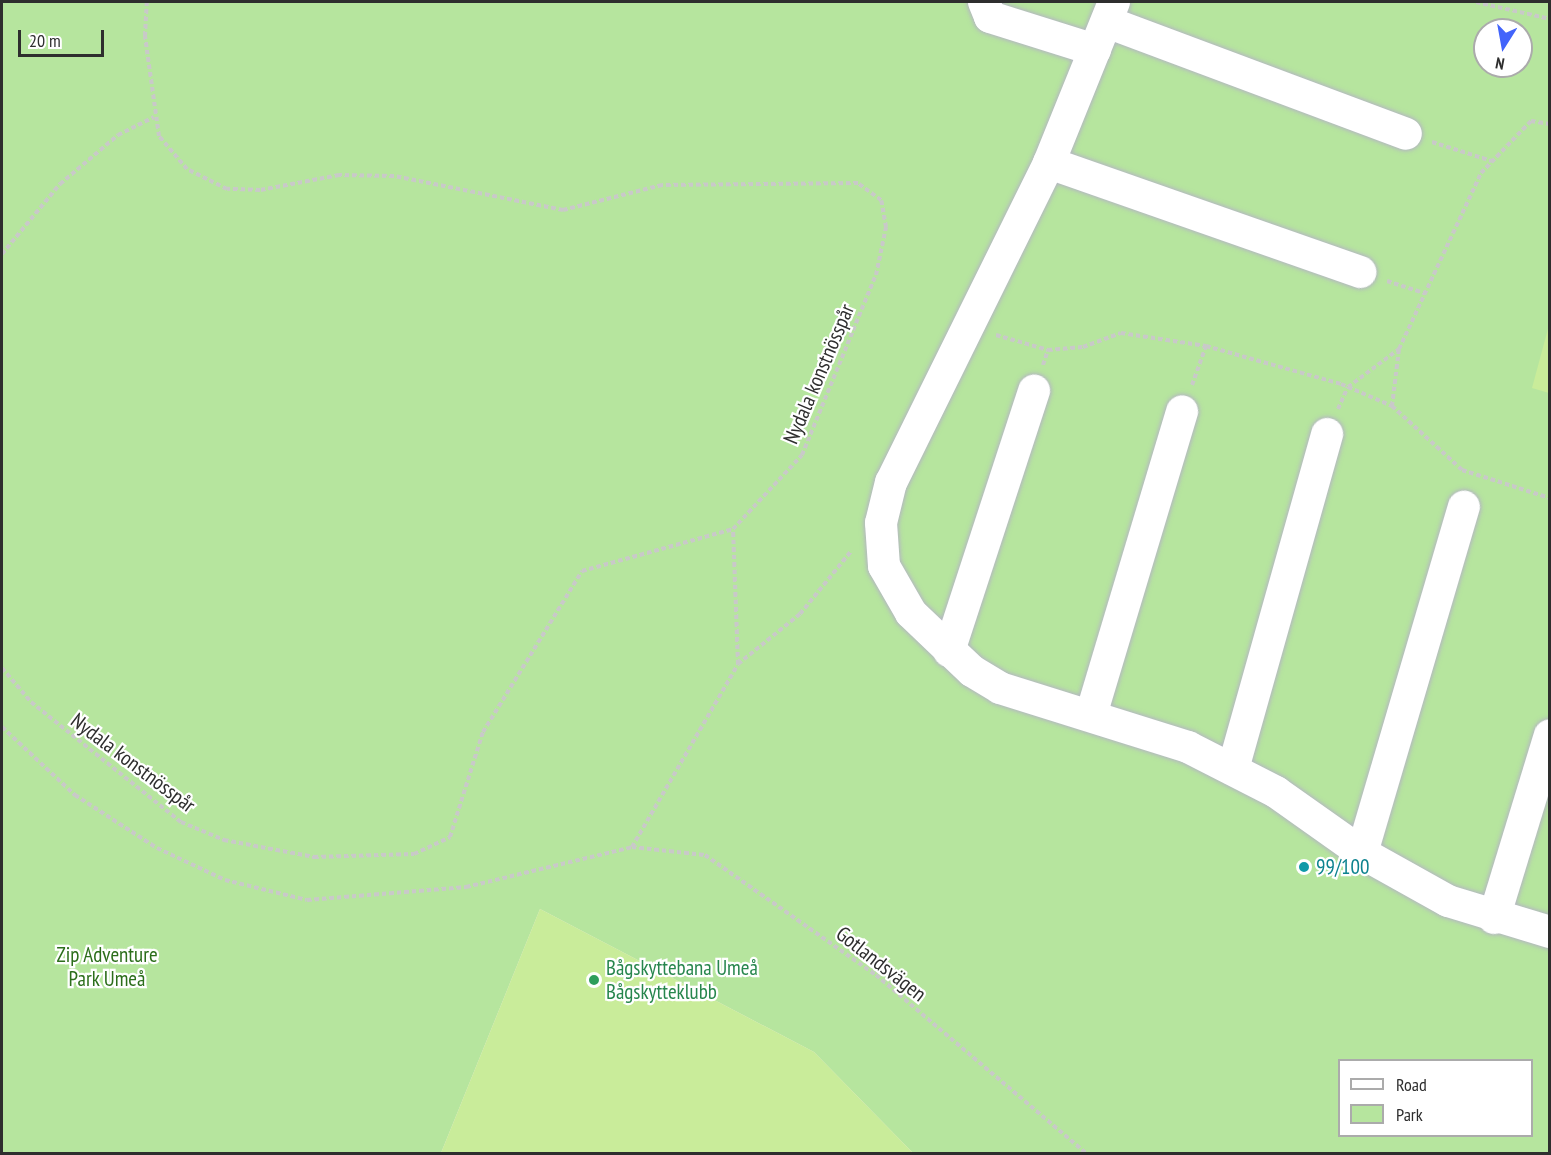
<!DOCTYPE html>
<meta charset="utf-8">
<style>
body{margin:0}
#map{position:relative;width:1551px;height:1155px;overflow:hidden;background:#efe9e1;font-family:"PT Sans Narrow",sans-serif}
div>[style]{position:absolute}
.green>*{inset:0;background:#b6e59e}
.pitch>*{inset:0;background:#c9ec9a}
.path>*{height:4px;margin-top:-2px;transform-origin:0;background:repeating-linear-gradient(90deg,#c9c9c9 0 4.5px,transparent 0 7.5px)}
.roads{filter:drop-shadow(0 0 2px #b4b7c1) drop-shadow(0 0 2px #b4b7c1)}
.minor>*{height:32px;margin:-16px;padding:0 16px;transform-origin:16px;border-radius:16px;background:#fff}
.dots>*{width:16px;height:16px;translate:-50% -50%;box-sizing:border-box;border:3px solid #fff;border-radius:50%}
span{translate:-50% -50%;white-space:nowrap;text-align:center;line-height:1.15;-webkit-text-stroke:4.5px #fff;paint-order:stroke}
.street-label{font-size:21px;color:#2e2e2e}
.culture-label{font-size:21px;color:#0d838f}
.left{translate:0 -50%;text-align:left}
.park-label{font-size:21px;color:#2c6e1b}
.leisure-label{font-size:21px;color:#27864d}
.frame{position:absolute;inset:0;border:3px solid #2e2e2e;pointer-events:none}
.legend{position:absolute;left:1338px;top:1059px;width:195px;height:78px;box-sizing:border-box;background:#fff;border:2px solid #ababab;margin:0;padding:8px 10px;list-style:none;font-size:18px;color:#2e2e2e}
.legend li{display:flex;align-items:center;gap:12px;height:30px}
.legend b{width:30px;border:2px solid #ababab}
.north{position:absolute;left:1473px;top:18px;width:60px;height:60px;box-sizing:border-box;background:#fff;border:2px solid #ababab;border-radius:50%;rotate:191deg;font-size:16px;font-weight:700;line-height:24px;text-align:center;color:#2e2e2e}
.north::after{content:'';display:block;margin:auto;width:21px;height:27px;background:#4264fb;clip-path:polygon(50% 0,100% 100%,50% 72%,0 100%)}
.scale{position:absolute;left:18px;top:30px;width:86px;height:27px;box-sizing:border-box;border:3px solid #2e2e2e;border-top:0;padding-left:8px;font-size:18px;line-height:21px;white-space:nowrap;color:#2e2e2e;-webkit-text-stroke:4px #fff;paint-order:stroke}
</style>
<div id="map">
<div class="green">
<i style="clip-path:polygon(evenodd,2px 2px,1549px 2px,1549px 1153px,913px 1153px,814px 1052px,540px 909px,441px 1153px,2px 1154px,2px 2px,1485px 30px,1521px 30px,1521px 66px,1485px 66px,1485px 30px,2px 2px,1340px 1060px,1532px 1060px,1532px 1136px,1340px 1136px,1340px 1060px)"></i>
</div>
<div class="pitch">
<i style="clip-path:polygon(1549px 325px,1549px 393px,1532px 388px)"></i>
<i style="clip-path:polygon(540px 909px,814px 1052px,913px 1153px,441px 1153px)"></i>
</div>
<div class="path">
<i style="left:1476px;top:2px;width:76px;rotate:12.9deg"></i>
<i style="left:1432px;top:142px;width:63px;rotate:17.6deg"></i>
<i style="left:2px;top:254px;width:91px;rotate:-50.4deg"></i>
<i style="left:60px;top:184px;width:76px;rotate:-40.2deg"></i>
<i style="left:118px;top:135px;width:40px;rotate:-26.6deg"></i>
<i style="left:1387px;top:281px;width:40px;rotate:18deg"></i>
<i style="left:996px;top:335px;width:54px;rotate:16.1deg"></i>
<i style="left:1048px;top:350px;width:35px;rotate:-5deg"></i>
<i style="left:1083px;top:347px;width:40px;rotate:-20.2deg"></i>
<i style="left:1121px;top:333px;width:86px;rotate:8.7deg"></i>
<i style="left:1206px;top:346px;width:140px;rotate:15.7deg"></i>
<i style="left:1341px;top:384px;width:56px;rotate:23.3deg"></i>
<i style="left:1392px;top:406px;width:95px;rotate:42.4deg"></i>
<i style="left:1462px;top:470px;width:92px;rotate:17.7deg"></i>
<i style="left:1043px;top:365px;width:16px;rotate:-72deg"></i>
<i style="left:1192px;top:385px;width:41px;rotate:-70.3deg"></i>
<i style="left:1392px;top:406px;width:57px;rotate:-83deg"></i>
<i style="left:1338px;top:409px;width:24px;rotate:-66deg"></i>
<i style="left:1348px;top:387px;width:64px;rotate:-36.7deg"></i>
<i style="left:1399px;top:349px;width:194px;rotate:-65deg"></i>
<i style="left:1481px;top:173px;width:72px;rotate:-46.1deg"></i>
<i style="left:1531px;top:121px;width:19px;rotate:9deg"></i>
<i style="left:738px;top:664px;width:80px;rotate:-38.9deg"></i>
<i style="left:800px;top:614px;width:82px;rotate:-50.9deg"></i>
<i style="left:2px;top:668px;width:45px;rotate:49.5deg"></i>
<i style="left:31px;top:702px;width:192px;rotate:38.7deg"></i>
<i style="left:181px;top:822px;width:47px;rotate:22.7deg"></i>
<i style="left:224px;top:840px;width:92px;rotate:10.7deg"></i>
<i style="left:314px;top:857px;width:100px;rotate:-1.7deg"></i>
<i style="left:414px;top:854px;width:40px;rotate:-25deg"></i>
<i style="left:450px;top:837px;width:110px;rotate:-72.6deg"></i>
<i style="left:483px;top:732px;width:189px;rotate:-58.4deg"></i>
<i style="left:582px;top:571px;width:157px;rotate:-15.5deg"></i>
<i style="left:733px;top:529px;width:101px;rotate:-47deg"></i>
<i style="left:802px;top:455px;width:195px;rotate:-67.7deg"></i>
<i style="left:876px;top:275px;width:49px;rotate:-78.2deg"></i>
<i style="left:886px;top:227px;width:27px;rotate:-100deg"></i>
<i style="left:881px;top:200px;width:29px;rotate:-144deg"></i>
<i style="left:858px;top:183px;width:196px;rotate:179.4deg"></i>
<i style="left:662px;top:185px;width:102px;rotate:165.8deg"></i>
<i style="left:563px;top:210px;width:172px;rotate:-168.6deg"></i>
<i style="left:394px;top:176px;width:55px;rotate:-179deg"></i>
<i style="left:339px;top:175px;width:80px;rotate:169.2deg"></i>
<i style="left:260px;top:190px;width:33px;rotate:-178deg"></i>
<i style="left:227px;top:189px;width:45px;rotate:-153.4deg"></i>
<i style="left:187px;top:169px;width:43px;rotate:-130.3deg"></i>
<i style="left:159px;top:136px;width:101px;rotate:-98deg"></i>
<i style="left:145px;top:36px;width:34px;rotate:-87deg"></i>
<i style="left:2px;top:727px;width:100px;rotate:43deg"></i>
<i style="left:75px;top:795px;width:98px;rotate:32.9deg"></i>
<i style="left:157px;top:848px;width:75px;rotate:25.2deg"></i>
<i style="left:225px;top:880px;width:84px;rotate:13.7deg"></i>
<i style="left:307px;top:900px;width:160px;rotate:-4.7deg"></i>
<i style="left:466px;top:887px;width:171px;rotate:-13.5deg"></i>
<i style="left:632px;top:847px;width:73px;rotate:6.3deg"></i>
<i style="left:705px;top:855px;width:209px;rotate:35.1deg"></i>
<i style="left:876px;top:975px;width:277px;rotate:40.3deg"></i>
<i style="left:632px;top:847px;width:211px;rotate:-59.9deg"></i>
<i style="left:738px;top:664px;width:135px;rotate:-92.1deg"></i>
</div>
<div class="roads">
<div class="minor">
<i style="left:984px;top:2px;width:16px;rotate:68deg"></i>
<i style="left:990px;top:17px;width:110px;rotate:17.4deg"></i>
<i style="left:1114px;top:2px;width:174px;rotate:112deg"></i>
<i style="left:1049px;top:163px;width:356px;rotate:116.3deg"></i>
<i style="left:891px;top:482px;width:42px;rotate:103.7deg"></i>
<i style="left:881px;top:523px;width:43px;rotate:86deg"></i>
<i style="left:884px;top:566px;width:54px;rotate:60.1deg"></i>
<i style="left:911px;top:613px;width:84px;rotate:43.6deg"></i>
<i style="left:972px;top:671px;width:33px;rotate:31deg"></i>
<i style="left:1000px;top:688px;width:197px;rotate:17.4deg"></i>
<i style="left:1188px;top:747px;width:99px;rotate:27.1deg"></i>
<i style="left:1276px;top:792px;width:105px;rotate:35.3deg"></i>
<i style="left:1362px;top:853px;width:98px;rotate:29.2deg"></i>
<i style="left:1448px;top:901px;width:107px;rotate:16.9deg"></i>
<i style="left:1107px;top:22px;width:319px;rotate:20.5deg"></i>
<i style="left:1049px;top:163px;width:330px;rotate:19.3deg"></i>
<i style="left:949px;top:651px;width:274px;rotate:-71.9deg"></i>
<i style="left:1091px;top:715px;width:317px;rotate:-73.3deg"></i>
<i style="left:1233px;top:769px;width:348px;rotate:-74.3deg"></i>
<i style="left:1362px;top:853px;width:361px;rotate:-73.6deg"></i>
<i style="left:1494px;top:918px;width:191px;rotate:-73deg"></i>
</div>
</div>
<div class="dots">
<i style="left:1304px;top:867px;background:#0f9aa8"></i>
<i style="left:594px;top:980px;background:#2e9e5b"></i>
</div>
<div class="street-label">
<span style="left:819px;top:374px;rotate:-67deg">Nydala konstnösspår</span>
<span style="left:133px;top:763px;rotate:37deg">Nydala konstnösspår</span>
<span style="left:881px;top:964px;rotate:38deg">Gotlandsvägen</span>
</div>
<div class="culture-label">
<span class="left" style="left:1316px;top:867px">99/100</span>
</div>
<div class="park-label">
<span style="left:107px;top:967px">Zip Adventure<br>Park Umeå</span>
</div>
<div class="leisure-label">
<span class="left" style="left:606px;top:980px">Bågskyttebana Umeå<br>Bågskytteklubb</span>
</div>
<div class="frame"></div>
<ul class="legend">
<li><b style="height:8px;background:#fff"></b>Road</li>
<li><b style="height:16px;background:#b6e59e"></b>Park</li>
</ul>
<div class="north">N</div>
<div class="scale">20 m</div>
</div>
